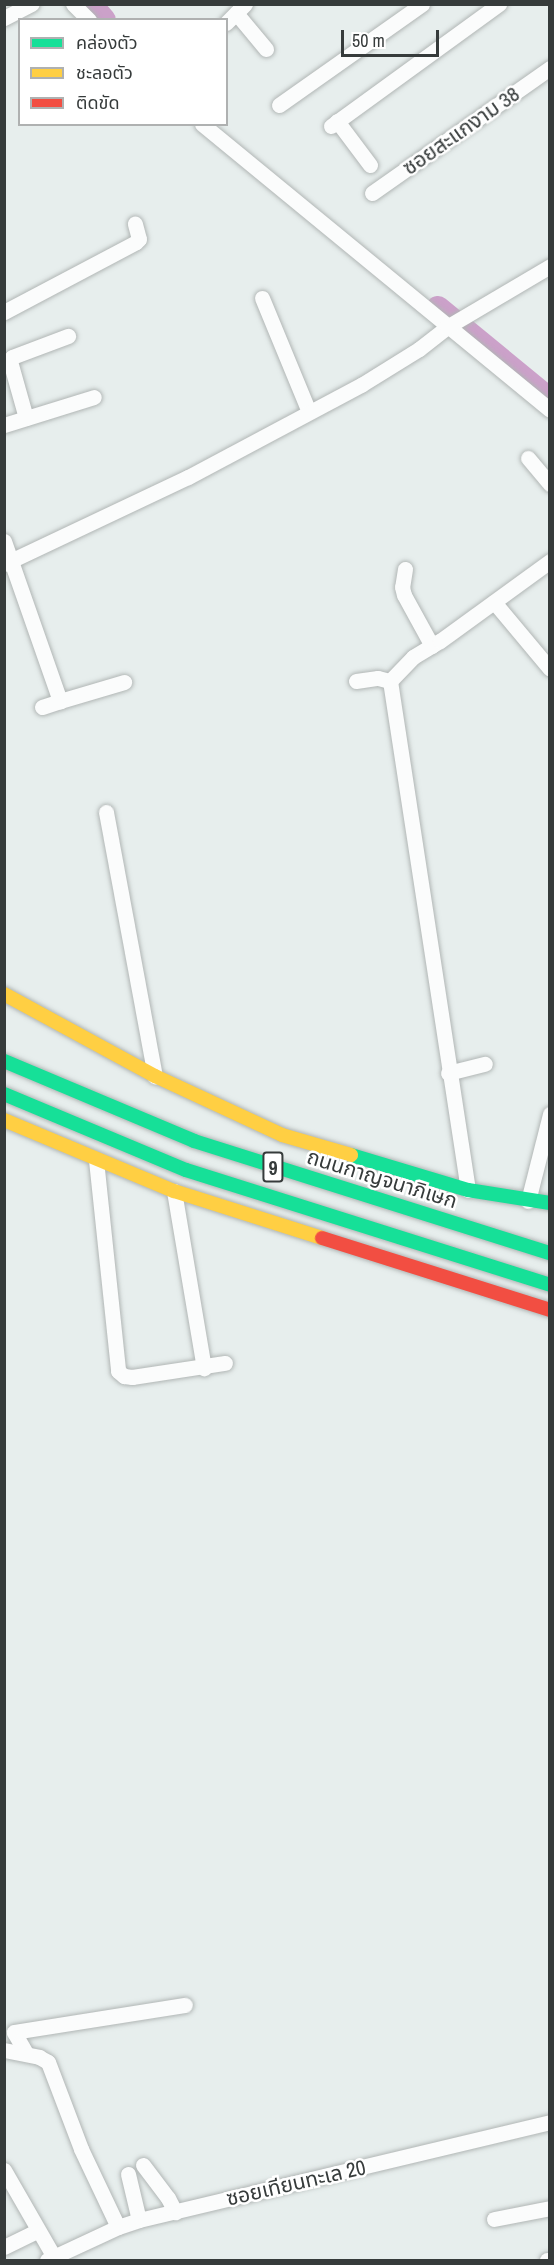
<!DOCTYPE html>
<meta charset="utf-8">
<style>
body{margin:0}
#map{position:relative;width:554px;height:2265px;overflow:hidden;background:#e7eeed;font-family:"Archivo Narrow","Noto Sans Thai",sans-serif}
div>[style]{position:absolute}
.river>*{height:24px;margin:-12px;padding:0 12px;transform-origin:12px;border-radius:12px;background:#cba1c9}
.roads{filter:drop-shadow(0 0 2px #b1b6b5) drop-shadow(0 0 2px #b1b6b5)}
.street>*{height:15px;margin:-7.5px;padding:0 7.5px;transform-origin:7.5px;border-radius:7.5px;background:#fbfcfc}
.fast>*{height:14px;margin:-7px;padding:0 7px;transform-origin:7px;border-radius:7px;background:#16e098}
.slow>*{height:14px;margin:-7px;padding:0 7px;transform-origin:7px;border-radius:7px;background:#ffcf43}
.jam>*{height:14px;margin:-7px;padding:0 7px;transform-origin:7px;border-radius:7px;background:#f24e42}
span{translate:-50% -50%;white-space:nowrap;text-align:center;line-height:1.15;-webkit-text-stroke:5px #fff;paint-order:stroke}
.shield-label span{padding:2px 4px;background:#fff;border:2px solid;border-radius:4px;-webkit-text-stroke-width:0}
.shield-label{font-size:20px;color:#363b3b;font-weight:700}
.street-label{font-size:21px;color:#363b3b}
.frame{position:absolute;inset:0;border:6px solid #363b3b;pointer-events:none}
.legend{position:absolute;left:18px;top:18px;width:210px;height:108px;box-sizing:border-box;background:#fff;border:2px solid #afb1b1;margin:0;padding:8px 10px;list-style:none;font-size:18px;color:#363b3b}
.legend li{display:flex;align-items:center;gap:12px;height:30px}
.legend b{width:30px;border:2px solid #afb1b1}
.scale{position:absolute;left:341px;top:30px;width:98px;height:27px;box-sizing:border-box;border:3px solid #363b3b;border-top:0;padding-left:8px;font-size:18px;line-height:21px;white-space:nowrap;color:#363b3b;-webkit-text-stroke:4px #fff;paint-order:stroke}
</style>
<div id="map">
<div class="river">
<i style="left:90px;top:4px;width:21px;rotate:49deg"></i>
<i style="left:438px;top:308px;width:145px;rotate:39.4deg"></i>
</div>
<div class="roads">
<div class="street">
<i style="left:73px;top:4px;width:23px;rotate:45deg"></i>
<i style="left:236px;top:13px;width:47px;rotate:50.2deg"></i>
<i style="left:4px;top:18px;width:31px;rotate:-27deg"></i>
<i style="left:226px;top:23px;width:27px;rotate:-45deg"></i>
<i style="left:279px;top:105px;width:175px;rotate:-35.2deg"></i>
<i style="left:337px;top:121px;width:55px;rotate:53.1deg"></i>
<i style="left:202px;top:124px;width:450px;rotate:39.4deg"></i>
<i style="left:331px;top:126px;width:208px;rotate:-36deg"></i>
<i style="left:372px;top:193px;width:218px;rotate:-35.1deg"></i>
<i style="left:262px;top:298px;width:123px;rotate:67.6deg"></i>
<i style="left:4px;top:312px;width:149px;rotate:-27.9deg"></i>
<i style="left:136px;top:242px;width:4px;rotate:-45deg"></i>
<i style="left:139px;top:239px;width:16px;rotate:-105deg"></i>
<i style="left:26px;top:418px;width:59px;rotate:-105.7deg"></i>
<i style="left:10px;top:361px;width:4px;rotate:-63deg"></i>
<i style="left:12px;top:357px;width:60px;rotate:-20.6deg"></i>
<i style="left:4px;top:425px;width:94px;rotate:-17.3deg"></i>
<i style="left:528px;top:458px;width:34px;rotate:50deg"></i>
<i style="left:4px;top:541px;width:170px;rotate:70.7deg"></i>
<i style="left:60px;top:701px;width:67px;rotate:-16.5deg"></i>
<i style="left:4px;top:564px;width:204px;rotate:-25.3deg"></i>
<i style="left:188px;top:477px;width:196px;rotate:-28deg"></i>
<i style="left:361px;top:385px;width:68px;rotate:-31.8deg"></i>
<i style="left:419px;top:349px;width:36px;rotate:-38deg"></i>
<i style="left:447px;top:327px;width:120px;rotate:-30.6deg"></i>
<i style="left:405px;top:569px;width:18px;rotate:99deg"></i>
<i style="left:402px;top:587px;width:8px;rotate:76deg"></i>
<i style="left:404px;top:595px;width:58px;rotate:61.2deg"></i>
<i style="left:494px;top:602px;width:87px;rotate:50.1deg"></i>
<i style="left:356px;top:681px;width:22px;rotate:-8deg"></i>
<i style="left:378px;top:678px;width:12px;rotate:14deg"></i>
<i style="left:42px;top:707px;width:19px;rotate:-18deg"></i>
<i style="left:106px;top:812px;width:269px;rotate:79.5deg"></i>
<i style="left:448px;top:1073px;width:38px;rotate:-14deg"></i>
<i style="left:96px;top:1160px;width:212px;rotate:84deg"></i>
<i style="left:118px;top:1371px;width:8px;rotate:40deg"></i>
<i style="left:124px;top:1376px;width:8px;rotate:7deg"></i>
<i style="left:132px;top:1377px;width:94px;rotate:-8.6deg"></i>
<i style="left:468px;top:1190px;width:515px;rotate:-98.71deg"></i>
<i style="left:390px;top:681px;width:33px;rotate:-46deg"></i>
<i style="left:413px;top:657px;width:31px;rotate:-31deg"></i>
<i style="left:440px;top:641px;width:136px;rotate:-36deg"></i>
<i style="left:174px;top:1191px;width:180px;rotate:80.4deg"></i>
<i style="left:528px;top:1201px;width:90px;rotate:-75.8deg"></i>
<i style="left:4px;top:2050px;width:36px;rotate:11deg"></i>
<i style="left:39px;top:2057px;width:10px;rotate:29deg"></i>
<i style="left:48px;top:2062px;width:93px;rotate:69.2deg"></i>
<i style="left:81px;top:2149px;width:86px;rotate:64.6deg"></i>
<i style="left:26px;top:2053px;width:24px;rotate:-120deg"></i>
<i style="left:14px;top:2032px;width:173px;rotate:-9deg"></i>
<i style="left:143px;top:2165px;width:41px;rotate:52.9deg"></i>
<i style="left:168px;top:2198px;width:16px;rotate:63deg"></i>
<i style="left:4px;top:2170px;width:100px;rotate:60.1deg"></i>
<i style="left:128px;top:2174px;width:47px;rotate:76.6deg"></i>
<i style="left:494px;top:2219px;width:57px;rotate:-11.1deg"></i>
<i style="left:4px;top:2247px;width:37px;rotate:-26deg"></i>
<i style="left:47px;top:2260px;width:78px;rotate:-24.9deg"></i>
<i style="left:118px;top:2227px;width:22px;rotate:-18deg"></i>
<i style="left:139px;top:2220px;width:423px;rotate:-13.4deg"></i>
<i style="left:547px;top:2260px;width:3px"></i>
</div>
<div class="fast">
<i style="left:4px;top:1061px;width:206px;rotate:22.8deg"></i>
<i style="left:194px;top:1141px;width:373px;rotate:17.5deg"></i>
<i style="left:4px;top:1094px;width:197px;rotate:22.7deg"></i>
<i style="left:186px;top:1170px;width:382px;rotate:17.5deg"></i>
<i style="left:351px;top:1155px;width:122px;rotate:16.7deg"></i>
<i style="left:468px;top:1190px;width:83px;rotate:9deg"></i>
</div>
<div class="slow">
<i style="left:4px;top:994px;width:172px;rotate:28.5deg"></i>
<i style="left:155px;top:1076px;width:140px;rotate:24.9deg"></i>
<i style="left:282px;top:1135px;width:72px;rotate:16.2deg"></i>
<i style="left:4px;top:1120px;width:184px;rotate:22.7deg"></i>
<i style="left:174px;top:1191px;width:155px;rotate:17.6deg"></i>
</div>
<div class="jam">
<i style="left:322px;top:1238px;width:239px;rotate:17.5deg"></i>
</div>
</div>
<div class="shield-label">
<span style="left:273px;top:1167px">9</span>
</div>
<div class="street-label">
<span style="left:461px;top:131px;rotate:-35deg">ซอยสะแกงาม 38</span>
<span style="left:382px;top:1179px;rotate:17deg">ถนนกาญจนาภิเษก</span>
<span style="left:296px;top:2183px;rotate:-13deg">ซอยเทียนทะเล 20</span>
</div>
<div class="frame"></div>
<ul class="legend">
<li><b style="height:8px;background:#16e098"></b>คล่องตัว</li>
<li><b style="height:8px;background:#ffcf43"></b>ชะลอตัว</li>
<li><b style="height:8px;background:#f24e42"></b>ติดขัด</li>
</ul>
<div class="scale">50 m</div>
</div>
